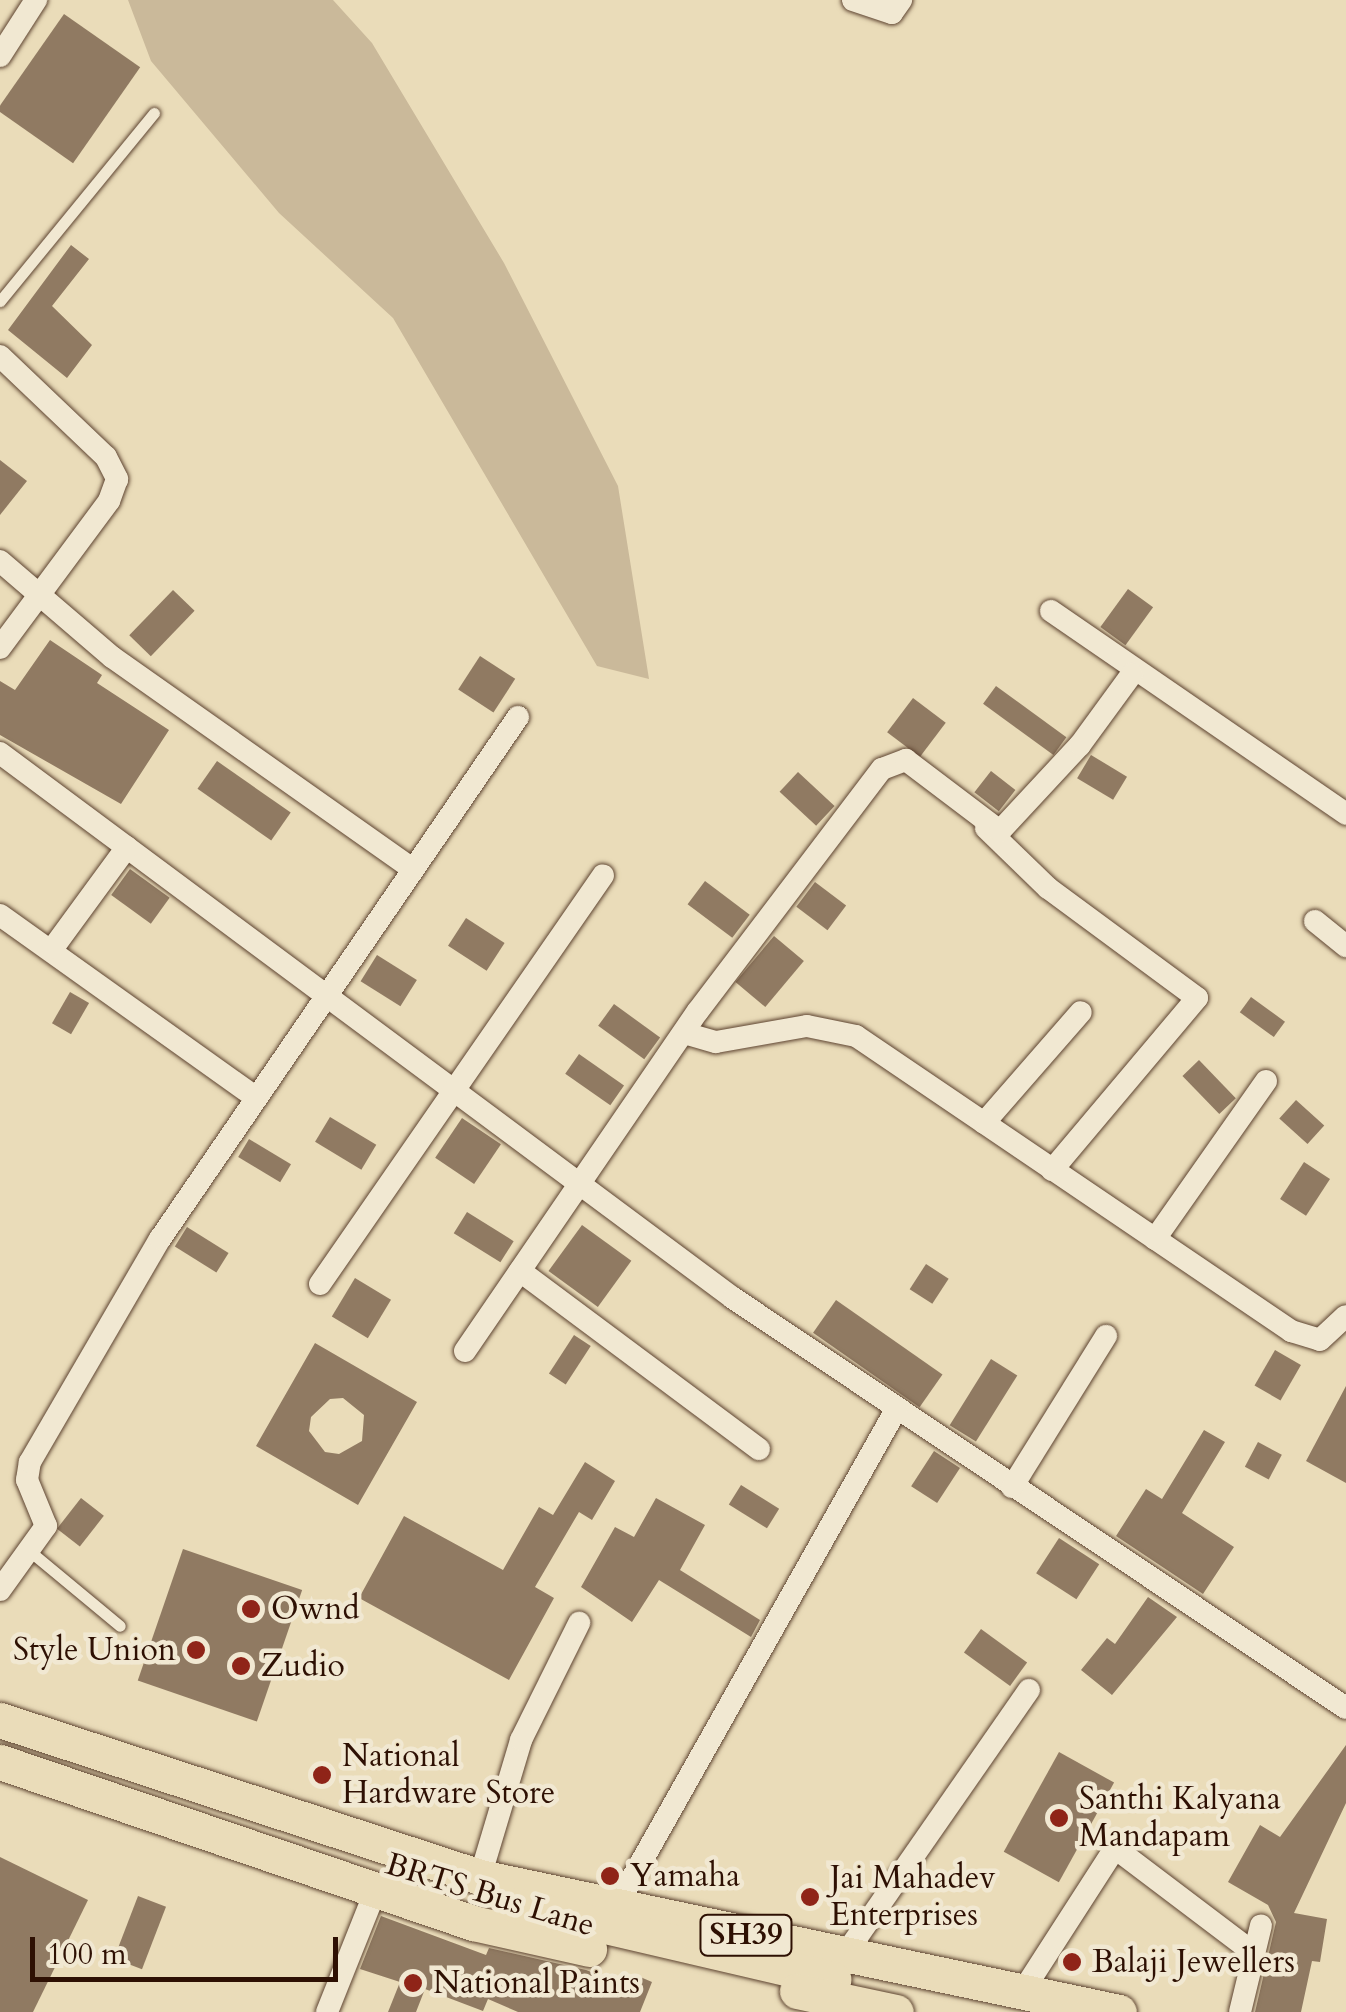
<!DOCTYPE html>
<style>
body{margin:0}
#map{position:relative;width:1346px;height:2012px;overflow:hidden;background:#eadcb9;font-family:Cardo,serif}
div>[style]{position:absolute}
.green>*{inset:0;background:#cab99a}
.building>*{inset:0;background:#907a62;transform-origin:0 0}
.roads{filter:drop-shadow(0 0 2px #5d4330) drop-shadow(0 0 2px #5d4330)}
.service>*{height:11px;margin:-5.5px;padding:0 5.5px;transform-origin:5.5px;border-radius:5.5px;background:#f1e8d2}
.minor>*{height:22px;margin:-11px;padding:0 11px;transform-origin:11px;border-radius:11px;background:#f1e8d2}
.primary>*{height:35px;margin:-17.5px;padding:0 17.5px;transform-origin:17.5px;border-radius:17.5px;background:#eadcb9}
.dots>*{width:28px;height:28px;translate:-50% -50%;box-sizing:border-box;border:5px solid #f1e8d2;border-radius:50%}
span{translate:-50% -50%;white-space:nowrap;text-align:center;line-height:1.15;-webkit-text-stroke:9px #f1e8d2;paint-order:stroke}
.shield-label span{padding:2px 8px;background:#f1e8d2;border:2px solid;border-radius:8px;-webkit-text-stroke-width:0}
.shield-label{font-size:30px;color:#2e1003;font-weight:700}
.poi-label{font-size:32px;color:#2e1003}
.left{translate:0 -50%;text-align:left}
.right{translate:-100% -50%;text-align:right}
.street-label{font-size:32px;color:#2e1003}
.scale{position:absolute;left:30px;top:1937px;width:308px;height:45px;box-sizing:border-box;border:5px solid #2e1003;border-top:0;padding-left:12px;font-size:30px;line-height:35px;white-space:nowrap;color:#2e1003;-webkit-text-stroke:8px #f1e8d2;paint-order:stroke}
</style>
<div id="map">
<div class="green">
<i style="clip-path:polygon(128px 0,333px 0,372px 43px,504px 263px,618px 486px,649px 679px,597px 666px,393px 318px,279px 213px,151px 61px)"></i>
</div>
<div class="building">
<i style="left:64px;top:14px;width:93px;height:117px;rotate:35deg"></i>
<i style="clip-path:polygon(71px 245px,89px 259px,52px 306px,92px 345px,67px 378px,8px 330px)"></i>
<i style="clip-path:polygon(0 460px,27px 481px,0 515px)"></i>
<i style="left:1128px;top:589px;width:31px;height:47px;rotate:36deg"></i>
<i style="left:173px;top:590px;width:30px;height:63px;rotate:44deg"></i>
<i style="clip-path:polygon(50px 640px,102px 675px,97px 683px,169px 730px,121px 804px,0 735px,0 681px,15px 690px)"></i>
<i style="left:480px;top:656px;width:42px;height:40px;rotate:33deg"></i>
<i style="left:996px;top:686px;width:87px;height:22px;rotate:36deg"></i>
<i style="left:913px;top:698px;width:41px;height:43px;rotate:37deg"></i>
<i style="left:1091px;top:755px;width:42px;height:27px;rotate:31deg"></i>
<i style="left:217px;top:761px;width:90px;height:34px;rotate:35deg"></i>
<i style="left:991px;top:771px;width:31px;height:27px;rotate:38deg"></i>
<i style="left:798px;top:772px;width:50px;height:27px;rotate:43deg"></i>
<i style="left:130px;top:869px;width:49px;height:32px;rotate:36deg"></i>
<i style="left:705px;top:881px;width:56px;height:29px;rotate:37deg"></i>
<i style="left:815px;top:882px;width:39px;height:31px;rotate:37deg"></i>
<i style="left:466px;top:918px;width:46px;height:33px;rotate:33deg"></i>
<i style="left:774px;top:936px;width:39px;height:60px;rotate:40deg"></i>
<i style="left:377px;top:955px;width:47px;height:31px;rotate:32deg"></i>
<i style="left:70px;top:992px;width:22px;height:36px;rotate:30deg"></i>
<i style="left:1251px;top:997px;width:42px;height:19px;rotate:36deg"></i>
<i style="left:614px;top:1004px;width:57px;height:27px;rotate:36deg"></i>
<i style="left:579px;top:1054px;width:55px;height:24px;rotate:35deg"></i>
<i style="left:1199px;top:1060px;width:53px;height:23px;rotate:46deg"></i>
<i style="left:1296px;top:1100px;width:38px;height:25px;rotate:42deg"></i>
<i style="left:330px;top:1117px;width:54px;height:29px;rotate:31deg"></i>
<i style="left:462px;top:1118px;width:47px;height:48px;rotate:34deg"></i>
<i style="left:249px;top:1139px;width:49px;height:21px;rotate:31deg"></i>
<i style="left:1304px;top:1162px;width:31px;height:44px;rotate:33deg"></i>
<i style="left:467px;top:1212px;width:55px;height:25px;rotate:32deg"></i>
<i style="left:582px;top:1225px;width:61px;height:57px;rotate:36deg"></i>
<i style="left:187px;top:1227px;width:49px;height:23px;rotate:32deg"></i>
<i style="left:926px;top:1264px;width:27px;height:30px;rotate:33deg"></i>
<i style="left:355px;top:1278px;width:42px;height:45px;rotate:31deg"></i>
<i style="left:836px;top:1300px;width:130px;height:40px;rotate:35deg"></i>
<i style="left:574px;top:1335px;width:20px;height:46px;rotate:33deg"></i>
<i style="clip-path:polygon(evenodd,315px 1343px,417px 1402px,358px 1505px,256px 1446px,315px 1343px,343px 1398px,364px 1415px,362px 1441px,339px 1454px,325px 1452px,309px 1431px,311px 1417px,330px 1399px,343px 1398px)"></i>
<i style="left:1275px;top:1350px;width:30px;height:41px;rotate:30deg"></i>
<i style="left:991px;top:1359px;width:31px;height:78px;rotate:32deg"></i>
<i style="clip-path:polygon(1346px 1386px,1346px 1483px,1306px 1461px)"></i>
<i style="clip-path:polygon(1204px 1430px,1225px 1442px,1182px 1513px,1234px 1547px,1203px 1594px,1116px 1536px,1146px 1489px,1162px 1499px)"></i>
<i style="left:1258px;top:1442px;width:27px;height:28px;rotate:28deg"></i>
<i style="left:934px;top:1451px;width:31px;height:42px;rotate:33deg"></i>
<i style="clip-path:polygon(585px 1462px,615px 1481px,592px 1520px,579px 1512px,535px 1587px,554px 1598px,509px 1680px,359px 1598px,404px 1516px,503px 1570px,539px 1507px,553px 1515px)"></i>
<i style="left:741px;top:1485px;width:45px;height:23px;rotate:32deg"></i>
<i style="left:81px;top:1498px;width:29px;height:39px;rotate:38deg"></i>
<i style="clip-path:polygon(656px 1498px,705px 1525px,680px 1570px,760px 1620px,751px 1637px,659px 1580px,632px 1622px,581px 1587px,615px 1527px,634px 1537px)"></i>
<i style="left:1059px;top:1538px;width:48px;height:42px;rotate:33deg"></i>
<i style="left:183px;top:1549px;width:126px;height:139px;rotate:19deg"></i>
<i style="clip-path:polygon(1148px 1597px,1177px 1617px,1112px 1695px,1081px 1670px,1107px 1638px,1115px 1644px)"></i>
<i style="left:981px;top:1629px;width:57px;height:29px;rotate:36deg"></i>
<i style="clip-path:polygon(1346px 1745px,1346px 1803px,1294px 1913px,1327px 1919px,1320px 1962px,1312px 1961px,1301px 2012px,1255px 2012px,1276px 1922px,1268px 1905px,1228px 1882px,1260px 1825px,1280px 1837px)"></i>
<i style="left:1059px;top:1752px;width:63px;height:114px;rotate:29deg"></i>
<i style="clip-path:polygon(0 1857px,88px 1900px,33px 2012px,0 2012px)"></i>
<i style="left:138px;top:1896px;width:30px;height:67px;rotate:21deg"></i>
<i style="clip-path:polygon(381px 1916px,486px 1955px,489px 1948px,586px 1970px,633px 1988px,638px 1976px,652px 1982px,640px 2012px,518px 2012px,488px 1999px,483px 2011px,425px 1989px,416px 2012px,388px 2012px,400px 1982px,360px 1969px)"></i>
</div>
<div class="roads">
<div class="service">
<i style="left:0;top:301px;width:243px;rotate:-50.7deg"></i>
<i style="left:32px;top:1553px;width:114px;rotate:39.7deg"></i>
</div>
<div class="minor">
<i style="left:853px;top:0;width:41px;rotate:18.4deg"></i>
<i style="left:892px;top:13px;width:16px;rotate:-55deg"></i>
<i style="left:0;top:56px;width:67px;rotate:-57.3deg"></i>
<i style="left:0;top:356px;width:146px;rotate:43.6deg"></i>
<i style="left:106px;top:457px;width:25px;rotate:63deg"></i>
<i style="left:117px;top:479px;width:23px;rotate:110deg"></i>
<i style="left:109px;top:501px;width:183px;rotate:126.6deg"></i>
<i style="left:0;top:561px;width:148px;rotate:40.6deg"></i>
<i style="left:112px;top:657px;width:368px;rotate:35.2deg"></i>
<i style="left:1051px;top:611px;width:358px;rotate:34.5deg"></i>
<i style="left:0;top:753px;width:913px;rotate:36.63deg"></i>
<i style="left:733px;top:1298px;width:737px;rotate:33.78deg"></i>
<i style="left:986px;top:828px;width:86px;rotate:44.1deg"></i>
<i style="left:1048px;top:888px;width:185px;rotate:36.4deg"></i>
<i style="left:1197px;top:998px;width:225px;rotate:130.1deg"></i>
<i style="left:0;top:915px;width:313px;rotate:35.5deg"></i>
<i style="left:1315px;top:921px;width:40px;rotate:39deg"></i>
<i style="left:53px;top:948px;width:125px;rotate:-53.8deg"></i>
<i style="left:684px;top:1033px;width:33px;rotate:16deg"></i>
<i style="left:716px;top:1042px;width:92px;rotate:-10deg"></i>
<i style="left:807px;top:1026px;width:50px;rotate:11.5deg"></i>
<i style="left:856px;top:1036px;width:526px;rotate:34.14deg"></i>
<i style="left:1291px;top:1331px;width:30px;rotate:17deg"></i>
<i style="left:1320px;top:1340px;width:35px;rotate:-43deg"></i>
<i style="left:984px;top:1123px;width:147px;rotate:-48.9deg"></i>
<i style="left:1155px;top:1239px;width:193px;rotate:-54.9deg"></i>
<i style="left:520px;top:1271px;width:298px;rotate:36.7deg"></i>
<i style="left:320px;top:1284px;width:497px;rotate:-55.3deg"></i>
<i style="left:465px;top:1351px;width:412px;rotate:-55.6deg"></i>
<i style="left:698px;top:1011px;width:304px;rotate:-52.8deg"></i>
<i style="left:882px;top:769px;width:26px;rotate:-21deg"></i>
<i style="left:906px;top:760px;width:118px;rotate:37.1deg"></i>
<i style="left:1000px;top:831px;width:117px;rotate:-47.1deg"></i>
<i style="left:1080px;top:745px;width:88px;rotate:-53.8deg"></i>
<i style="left:1012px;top:1487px;width:178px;rotate:-58.1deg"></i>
<i style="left:0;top:1590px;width:79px;rotate:-54.3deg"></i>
<i style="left:46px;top:1526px;width:50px;rotate:-112.4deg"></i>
<i style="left:27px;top:1480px;width:18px;rotate:-81deg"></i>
<i style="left:30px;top:1462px;width:258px;rotate:-59.8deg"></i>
<i style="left:160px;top:1239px;width:633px;rotate:-55.56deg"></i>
<i style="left:480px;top:1877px;width:143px;rotate:-73.3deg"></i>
<i style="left:521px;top:1740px;width:131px;rotate:-63.6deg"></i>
<i style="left:616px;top:1907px;width:573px;rotate:-60.61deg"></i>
<i style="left:844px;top:1956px;width:324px;rotate:-55.2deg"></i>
<i style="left:1021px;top:1994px;width:174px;rotate:-57.2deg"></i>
<i style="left:1115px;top:1848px;width:174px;rotate:37.1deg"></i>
<i style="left:327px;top:2012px;width:135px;rotate:-68.2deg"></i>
<i style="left:1240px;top:2012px;width:89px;rotate:-76.4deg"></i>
</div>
<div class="primary">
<i style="left:0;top:1720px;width:505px;rotate:18.11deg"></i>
<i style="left:480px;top:1877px;width:653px;rotate:11.93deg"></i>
<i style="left:0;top:1762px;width:500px;rotate:18.8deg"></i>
<i style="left:473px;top:1923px;width:119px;rotate:12.6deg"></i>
<i style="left:515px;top:1905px;width:327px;rotate:13.1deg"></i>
<i style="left:797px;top:1991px;width:101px;rotate:12deg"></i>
</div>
</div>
<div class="dots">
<i style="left:251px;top:1609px;background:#8f2418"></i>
<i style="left:196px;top:1650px;background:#8f2418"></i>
<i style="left:241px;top:1666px;background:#8f2418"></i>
<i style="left:322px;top:1775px;background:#8f2418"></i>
<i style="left:1059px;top:1818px;background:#8f2418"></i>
<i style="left:610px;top:1876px;background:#8f2418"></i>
<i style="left:810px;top:1897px;background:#8f2418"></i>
<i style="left:1072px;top:1962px;background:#8f2418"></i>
<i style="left:413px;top:1983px;background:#8f2418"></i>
</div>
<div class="shield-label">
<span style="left:746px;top:1935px">SH39</span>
</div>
<div class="poi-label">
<span class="left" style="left:271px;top:1609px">Ownd</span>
<span class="right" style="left:176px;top:1650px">Style Union</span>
<span class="left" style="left:261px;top:1666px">Zudio</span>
<span class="left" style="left:342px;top:1775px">National<br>Hardware Store</span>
<span class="left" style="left:1079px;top:1818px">Santhi Kalyana<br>Mandapam</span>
<span class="left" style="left:630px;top:1876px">Yamaha</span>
<span class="left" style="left:830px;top:1897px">Jai Mahadev<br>Enterprises</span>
<span class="left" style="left:1092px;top:1962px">Balaji Jewellers</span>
<span class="left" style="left:433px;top:1983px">National Paints</span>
</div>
<div class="street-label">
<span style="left:490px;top:1895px;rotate:17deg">BRTS Bus Lane</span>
</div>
<div class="scale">100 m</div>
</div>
